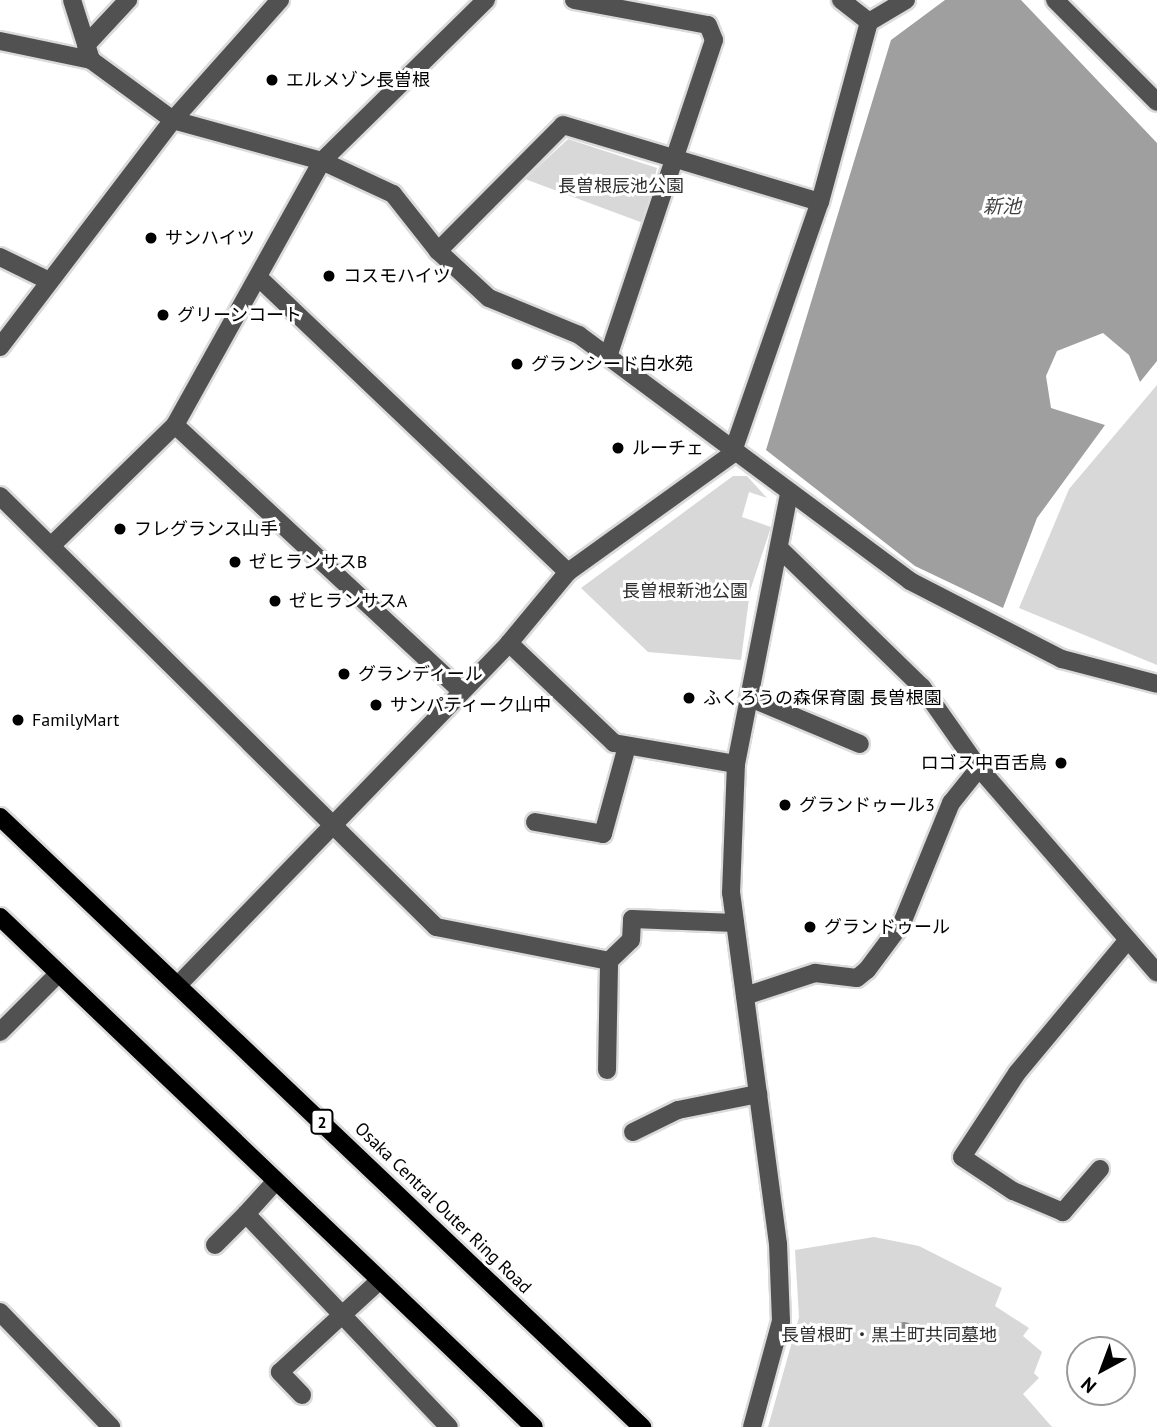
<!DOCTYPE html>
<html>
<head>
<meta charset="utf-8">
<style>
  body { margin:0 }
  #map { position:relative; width:1157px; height:1427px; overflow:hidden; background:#fff; font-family:"PT Sans","Noto Sans JP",sans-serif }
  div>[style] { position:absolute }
  .green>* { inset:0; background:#d8d8d8 }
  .water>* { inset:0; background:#9f9f9f }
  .roads { filter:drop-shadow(2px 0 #dbdbdb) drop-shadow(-2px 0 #dbdbdb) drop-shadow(0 2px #dbdbdb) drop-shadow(0 -2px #dbdbdb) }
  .minor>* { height:18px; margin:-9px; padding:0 9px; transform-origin:9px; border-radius:9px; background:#515151 }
  .major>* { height:18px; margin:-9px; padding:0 9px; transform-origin:9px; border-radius:9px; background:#000 }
  .trees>* { width:20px; height:20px; margin:-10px; border-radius:50%; background:#8d8d8d }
  .dots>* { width:19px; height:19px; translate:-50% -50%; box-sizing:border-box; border:4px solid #fff; border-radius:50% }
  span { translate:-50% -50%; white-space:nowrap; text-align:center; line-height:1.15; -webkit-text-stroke:6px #fff; paint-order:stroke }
  .shield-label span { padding:2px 5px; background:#fff; border:2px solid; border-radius:5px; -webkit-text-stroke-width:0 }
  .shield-label { font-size:16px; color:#000; font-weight:700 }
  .poi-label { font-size:18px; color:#000 }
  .left { translate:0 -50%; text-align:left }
  .right { translate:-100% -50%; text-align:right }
  .park-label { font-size:18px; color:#2f2f2f }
  .street-label { font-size:18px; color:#000 }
  .water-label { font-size:19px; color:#404040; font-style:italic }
  .north { position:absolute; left:1066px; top:1336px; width:70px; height:70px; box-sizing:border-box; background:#fff; border:2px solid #999; border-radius:50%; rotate:221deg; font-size:19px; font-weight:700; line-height:28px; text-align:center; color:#000 }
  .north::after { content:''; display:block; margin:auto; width:24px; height:32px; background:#000; clip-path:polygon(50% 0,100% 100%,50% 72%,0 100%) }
</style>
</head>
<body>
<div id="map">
  <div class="green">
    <i style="clip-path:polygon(568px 139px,657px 168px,643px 223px,525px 179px)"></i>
    <i style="clip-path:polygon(1157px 385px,1157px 665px,1019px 608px,1069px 489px)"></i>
    <i style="clip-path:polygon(733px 476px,747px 476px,767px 498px,749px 492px,742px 517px,771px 527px,750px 591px,741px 660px,648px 652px,581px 588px)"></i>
    <i style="clip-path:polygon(874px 1237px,919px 1246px,1002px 1288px,995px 1306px,1029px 1328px,1023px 1336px,1042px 1352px,1034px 1373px,1039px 1378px,1023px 1394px,1052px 1427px,768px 1427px,799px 1317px,795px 1250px)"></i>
  </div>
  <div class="water">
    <i style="clip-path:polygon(945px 0,1021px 0,1157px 143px,1157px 361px,1140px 382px,1129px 355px,1103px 333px,1057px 351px,1046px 376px,1051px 408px,1105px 425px,1037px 518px,1003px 608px,915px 566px,766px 450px,891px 40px)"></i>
  </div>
  <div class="roads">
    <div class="minor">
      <i style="left:72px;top:0;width:63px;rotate:72.4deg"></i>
      <i style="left:91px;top:60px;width:102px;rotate:36.2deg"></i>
      <i style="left:173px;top:120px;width:155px;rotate:15.4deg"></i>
      <i style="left:322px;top:161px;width:78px;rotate:24.9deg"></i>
      <i style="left:393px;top:194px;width:73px;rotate:51.7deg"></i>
      <i style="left:438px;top:251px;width:69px;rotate:42.7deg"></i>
      <i style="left:489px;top:298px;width:97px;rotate:22.3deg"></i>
      <i style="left:579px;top:335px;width:412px;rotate:36.6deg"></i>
      <i style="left:910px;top:581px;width:171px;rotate:27.2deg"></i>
      <i style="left:1062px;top:659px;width:98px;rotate:14.7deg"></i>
      <i style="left:574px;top:0;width:136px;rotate:10.6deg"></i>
      <i style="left:708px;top:25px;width:16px;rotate:68deg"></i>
      <i style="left:714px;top:40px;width:334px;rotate:108.5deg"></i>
      <i style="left:841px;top:0;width:36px;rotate:38deg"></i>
      <i style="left:1055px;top:0;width:144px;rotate:45deg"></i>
      <i style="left:0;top:41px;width:93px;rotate:11.8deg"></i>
      <i style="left:86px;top:45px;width:62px;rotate:-47deg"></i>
      <i style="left:438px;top:251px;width:177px;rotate:-45.2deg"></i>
      <i style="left:563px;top:125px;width:268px;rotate:16.7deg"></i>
      <i style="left:0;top:257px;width:55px;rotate:26.1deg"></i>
      <i style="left:258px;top:277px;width:428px;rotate:43.6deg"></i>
      <i style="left:0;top:347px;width:285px;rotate:-52.7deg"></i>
      <i style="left:173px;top:120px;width:161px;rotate:-48.3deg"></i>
      <i style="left:175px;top:425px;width:389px;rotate:42.9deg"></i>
      <i style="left:0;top:496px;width:613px;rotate:44.67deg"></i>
      <i style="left:436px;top:927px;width:176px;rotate:11.1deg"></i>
      <i style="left:609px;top:961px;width:30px;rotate:-44deg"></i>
      <i style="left:631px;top:940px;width:21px;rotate:-87deg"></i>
      <i style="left:632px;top:919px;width:103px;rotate:2.2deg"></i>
      <i style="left:51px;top:546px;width:173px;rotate:-44.3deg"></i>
      <i style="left:175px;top:425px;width:302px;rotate:-60.9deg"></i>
      <i style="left:322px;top:161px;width:230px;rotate:-44.5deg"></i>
      <i style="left:781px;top:550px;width:197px;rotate:44.2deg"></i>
      <i style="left:922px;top:687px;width:99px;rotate:54.9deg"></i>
      <i style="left:979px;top:768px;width:271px;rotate:49deg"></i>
      <i style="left:509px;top:643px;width:145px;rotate:43.6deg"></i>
      <i style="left:614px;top:743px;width:124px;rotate:9.8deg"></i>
      <i style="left:750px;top:698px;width:119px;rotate:22.7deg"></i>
      <i style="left:535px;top:822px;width:69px;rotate:10deg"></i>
      <i style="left:603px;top:834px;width:91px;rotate:-74.7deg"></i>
      <i style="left:178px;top:985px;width:476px;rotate:-45.9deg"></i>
      <i style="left:509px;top:643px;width:92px;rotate:-50.3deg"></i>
      <i style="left:568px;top:572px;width:202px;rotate:-35.7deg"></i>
      <i style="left:732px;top:454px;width:267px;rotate:-70.8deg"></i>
      <i style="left:820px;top:202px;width:187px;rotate:-74.8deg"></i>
      <i style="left:869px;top:22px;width:43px;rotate:-30.7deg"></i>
      <i style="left:745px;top:996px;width:74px;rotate:-18.2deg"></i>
      <i style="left:815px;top:973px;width:42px;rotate:6.8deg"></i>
      <i style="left:857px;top:978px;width:13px;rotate:-39deg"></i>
      <i style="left:867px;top:970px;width:59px;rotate:-53.3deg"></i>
      <i style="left:902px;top:923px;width:130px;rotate:-67.8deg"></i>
      <i style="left:951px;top:803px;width:45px;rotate:-51.3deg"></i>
      <i style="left:0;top:1032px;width:82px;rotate:-45deg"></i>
      <i style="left:607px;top:1070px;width:109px;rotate:-88.9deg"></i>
      <i style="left:633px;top:1132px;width:50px;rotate:-26.1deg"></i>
      <i style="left:678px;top:1110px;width:82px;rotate:-11.3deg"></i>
      <i style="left:1100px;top:1169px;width:57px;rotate:130.7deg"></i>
      <i style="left:1063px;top:1212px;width:54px;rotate:-157.2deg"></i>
      <i style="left:1013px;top:1191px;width:61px;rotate:-146.3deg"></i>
      <i style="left:962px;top:1157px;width:100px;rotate:-56.8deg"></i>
      <i style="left:1017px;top:1073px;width:173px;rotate:-50.2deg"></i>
      <i style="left:275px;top:1182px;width:43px;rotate:132.2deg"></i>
      <i style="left:246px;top:1214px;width:294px;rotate:46.4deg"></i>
      <i style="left:215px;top:1245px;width:44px;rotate:-45deg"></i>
      <i style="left:0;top:1312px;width:160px;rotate:46deg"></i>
      <i style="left:302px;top:1395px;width:32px;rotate:-134deg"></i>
      <i style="left:280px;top:1372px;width:134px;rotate:-42.6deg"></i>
      <i style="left:752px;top:1427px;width:110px;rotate:-74.7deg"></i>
      <i style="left:781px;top:1321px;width:77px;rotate:-92.2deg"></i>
      <i style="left:778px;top:1244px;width:354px;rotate:-97.6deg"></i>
      <i style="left:731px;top:893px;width:129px;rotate:-87.8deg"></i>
      <i style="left:736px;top:764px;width:274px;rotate:-78.9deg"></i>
    </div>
    <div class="major">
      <i style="left:0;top:817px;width:886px;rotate:43.54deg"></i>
      <i style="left:0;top:917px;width:738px;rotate:43.68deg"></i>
    </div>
  </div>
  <div class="trees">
    <i style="left:904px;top:1332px"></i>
  </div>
  <div class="dots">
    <i style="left:272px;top:80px;background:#000"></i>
    <i style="left:151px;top:238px;background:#000"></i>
    <i style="left:329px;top:276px;background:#000"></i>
    <i style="left:163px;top:315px;background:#000"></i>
    <i style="left:517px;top:364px;background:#000"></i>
    <i style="left:618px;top:448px;background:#000"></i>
    <i style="left:120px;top:529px;background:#000"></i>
    <i style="left:235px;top:562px;background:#000"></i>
    <i style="left:275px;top:601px;background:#000"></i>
    <i style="left:344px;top:674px;background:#000"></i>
    <i style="left:689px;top:698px;background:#000"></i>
    <i style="left:376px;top:705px;background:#000"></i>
    <i style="left:18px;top:720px;background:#000"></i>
    <i style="left:1061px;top:763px;background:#000"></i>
    <i style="left:785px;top:805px;background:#000"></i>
    <i style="left:810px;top:927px;background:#000"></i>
  </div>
  <div class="shield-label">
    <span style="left:322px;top:1122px">2</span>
  </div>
  <div class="poi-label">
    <span class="left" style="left:286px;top:80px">エルメゾン長曽根</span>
    <span class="left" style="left:165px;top:238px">サンハイツ</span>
    <span class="left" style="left:343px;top:276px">コスモハイツ</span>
    <span class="left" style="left:177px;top:315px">グリーンコート</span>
    <span class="left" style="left:531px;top:364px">グランシード白水苑</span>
    <span class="left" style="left:632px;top:448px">ルーチェ</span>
    <span class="left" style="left:134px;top:529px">フレグランス山手</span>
    <span class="left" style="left:249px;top:562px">ゼヒランサスB</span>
    <span class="left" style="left:289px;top:601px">ゼヒランサスA</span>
    <span class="left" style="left:358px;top:674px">グランディール</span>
    <span class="left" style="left:703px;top:698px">ふくろうの森保育園 長曽根園</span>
    <span class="left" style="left:390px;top:705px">サンパティーク山中</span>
    <span class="left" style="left:32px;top:720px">FamilyMart</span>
    <span class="right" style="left:1047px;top:763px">ロゴス中百舌鳥</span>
    <span class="left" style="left:799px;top:805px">グランドゥール3</span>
    <span class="left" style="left:824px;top:927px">グランドゥール</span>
  </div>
  <div class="park-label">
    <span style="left:621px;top:186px">長曽根辰池公園</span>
    <span style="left:685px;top:591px">長曽根新池公園</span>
    <span style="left:889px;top:1335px">長曽根町・黒土町共同墓地</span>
  </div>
  <div class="street-label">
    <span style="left:443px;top:1208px;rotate:44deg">Osaka Central Outer Ring Road</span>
  </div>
  <div class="water-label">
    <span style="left:1002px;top:207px">新池</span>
  </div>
  <div class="north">N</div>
</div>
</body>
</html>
